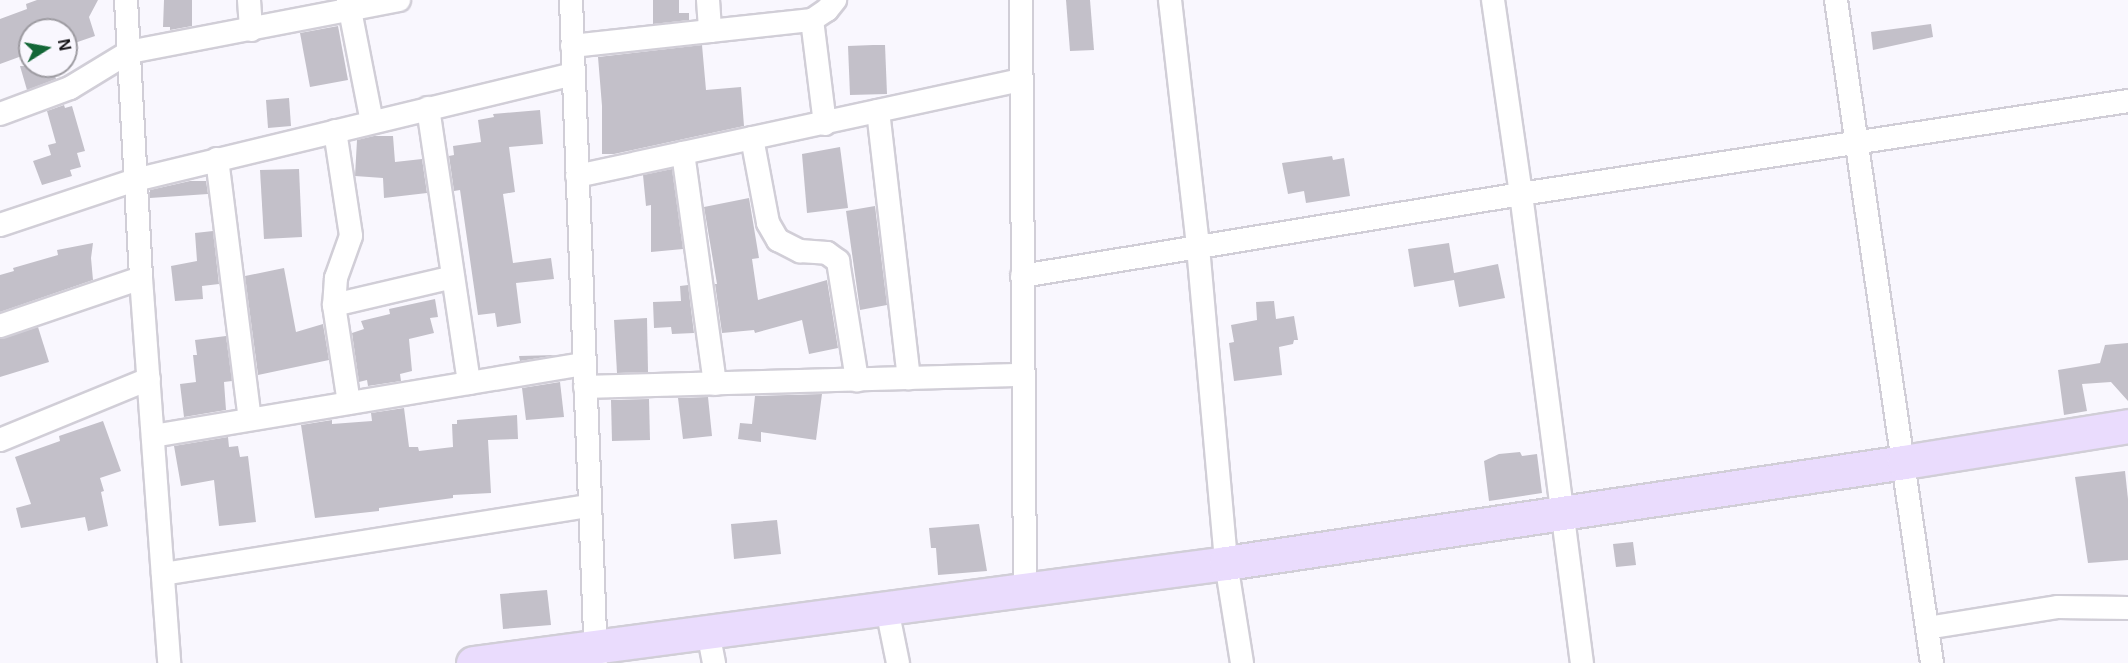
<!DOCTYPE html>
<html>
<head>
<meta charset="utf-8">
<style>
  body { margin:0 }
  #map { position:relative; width:2128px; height:663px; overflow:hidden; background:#f9f7fe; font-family:Arial,sans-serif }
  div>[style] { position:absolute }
  .building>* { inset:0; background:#c3c0c9 }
  .roads { filter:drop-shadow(2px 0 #d1ced7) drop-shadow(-2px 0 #d1ced7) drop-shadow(0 2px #d1ced7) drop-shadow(0 -2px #d1ced7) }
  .street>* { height:22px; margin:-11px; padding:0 11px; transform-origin:11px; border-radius:11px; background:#fff }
  .secondary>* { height:33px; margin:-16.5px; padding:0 16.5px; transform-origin:16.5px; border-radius:16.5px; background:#eadcfd }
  span { translate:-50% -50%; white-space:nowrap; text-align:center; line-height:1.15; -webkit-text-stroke:4.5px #f9f7fe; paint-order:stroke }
  .north { position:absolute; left:18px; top:18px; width:60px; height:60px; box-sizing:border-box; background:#f9f7fe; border:2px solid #9d9ba1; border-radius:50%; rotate:79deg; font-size:16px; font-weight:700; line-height:24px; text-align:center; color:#131215 }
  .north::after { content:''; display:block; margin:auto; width:21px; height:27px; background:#146737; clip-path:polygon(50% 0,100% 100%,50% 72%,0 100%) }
</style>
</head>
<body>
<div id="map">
  <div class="building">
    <i style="clip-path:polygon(37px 0,98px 0,89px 17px,95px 36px,66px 46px,66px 30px,30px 30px,30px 53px,0 64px,0 19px,27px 9px,26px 4px)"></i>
    <i style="clip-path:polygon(164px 0,192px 0,192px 26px,170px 30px,170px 27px,163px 27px)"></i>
    <i style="clip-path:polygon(653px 0,679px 0,679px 13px,689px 13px,689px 20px,653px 24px)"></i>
    <i style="clip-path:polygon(1066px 0,1090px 0,1094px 50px,1070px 51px)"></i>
    <i style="clip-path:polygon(1931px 24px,1933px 37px,1873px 50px,1871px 32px)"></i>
    <i style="clip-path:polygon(338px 26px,348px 80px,310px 87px,300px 33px)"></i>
    <i style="clip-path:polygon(702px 45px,706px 90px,741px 87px,744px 126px,614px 154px,602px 154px,602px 106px,598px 57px)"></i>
    <i style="clip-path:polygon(873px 45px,885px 45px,887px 94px,850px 95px,848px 46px)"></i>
    <i style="clip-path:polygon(20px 66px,52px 66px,56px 79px,27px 90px)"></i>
    <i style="clip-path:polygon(289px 98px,291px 126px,268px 128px,266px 100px)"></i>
    <i style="clip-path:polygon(64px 105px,65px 108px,72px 106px,85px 151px,77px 153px,81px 167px,70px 170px,72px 176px,42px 185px,33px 161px,51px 155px,48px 145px,56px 143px,47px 111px)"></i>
    <i style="clip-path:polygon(540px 110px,543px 144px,509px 147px,515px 192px,503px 194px,513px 263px,551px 258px,554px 279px,516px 283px,521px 323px,497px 327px,495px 313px,478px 315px,460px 190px,454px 191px,449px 156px,454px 155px,453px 146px,481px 142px,478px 120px,494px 117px,493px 114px)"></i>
    <i style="clip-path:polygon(374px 136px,393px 136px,395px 162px,422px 159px,427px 193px,384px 198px,383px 178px,355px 176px,357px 140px)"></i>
    <i style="clip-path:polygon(840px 147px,848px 208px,807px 213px,802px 154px)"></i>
    <i style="clip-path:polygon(1332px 156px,1333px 160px,1344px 158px,1350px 196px,1306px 203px,1304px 191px,1288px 194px,1282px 163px)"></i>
    <i style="clip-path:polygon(299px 169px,302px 237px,264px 239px,260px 170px)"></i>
    <i style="clip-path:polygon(672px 169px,683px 249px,651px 252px,651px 205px,646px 206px,643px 175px)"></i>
    <i style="clip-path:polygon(190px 181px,206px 181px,208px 194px,150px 198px,150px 190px)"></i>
    <i style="clip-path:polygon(749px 198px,759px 258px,752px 259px,758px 300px,827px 280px,838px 348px,809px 354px,802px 320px,755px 333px,754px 330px,722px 333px,715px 284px,717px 284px,704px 207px)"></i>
    <i style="clip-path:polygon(875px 206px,887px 305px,860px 310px,846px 211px)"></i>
    <i style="clip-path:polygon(213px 231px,219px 284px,202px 286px,203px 299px,175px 301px,171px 266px,197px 261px,195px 233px)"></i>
    <i style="clip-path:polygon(93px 243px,91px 258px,93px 280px,0 312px,0 275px,14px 271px,13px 268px,58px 255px,57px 250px)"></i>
    <i style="clip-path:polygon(1449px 243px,1454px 273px,1498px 264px,1505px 298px,1459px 307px,1454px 280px,1414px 287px,1408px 249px)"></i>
    <i style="clip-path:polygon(284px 268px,296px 332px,323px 324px,329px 360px,258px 375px,245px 276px)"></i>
    <i style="clip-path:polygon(688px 285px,694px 333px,672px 334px,671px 327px,654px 328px,653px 302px,681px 301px,680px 286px)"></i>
    <i style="clip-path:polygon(435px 299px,438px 317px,430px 318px,434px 333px,409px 339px,412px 371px,400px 374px,401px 381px,368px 386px,367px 380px,359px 382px,352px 333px,364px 329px,361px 321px,390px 314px,389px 309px)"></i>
    <i style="clip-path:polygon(1274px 301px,1276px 319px,1294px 316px,1298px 340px,1294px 340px,1293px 344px,1279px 347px,1282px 375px,1234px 381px,1229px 343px,1234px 342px,1231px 325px,1257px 320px,1256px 302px)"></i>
    <i style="clip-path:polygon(647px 318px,648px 372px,617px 373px,614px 320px)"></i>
    <i style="clip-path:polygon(38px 327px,49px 362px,0 377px,0 339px)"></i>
    <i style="clip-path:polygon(226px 336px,232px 381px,224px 382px,226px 410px,184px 417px,180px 384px,196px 382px,193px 355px,197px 355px,195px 340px)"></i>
    <i style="clip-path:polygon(2128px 343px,2128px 401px,2111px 382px,2082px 384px,2087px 411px,2064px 415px,2058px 370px,2100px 363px,2105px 345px)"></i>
    <i style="clip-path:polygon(557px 355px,520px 361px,519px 356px)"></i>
    <i style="clip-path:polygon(560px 382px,564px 417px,526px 420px,522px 388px)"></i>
    <i style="clip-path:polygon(822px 394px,816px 440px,761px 432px,761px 442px,738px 439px,740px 423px,752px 424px,755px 396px)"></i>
    <i style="clip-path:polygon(708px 397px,712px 436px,683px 439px,678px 398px)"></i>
    <i style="clip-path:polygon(649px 399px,650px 440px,612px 441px,611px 400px)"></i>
    <i style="clip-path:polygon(404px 408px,409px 447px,418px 447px,419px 451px,453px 447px,452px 424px,457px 424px,457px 420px,517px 415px,518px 439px,488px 440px,491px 493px,453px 495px,453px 498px,379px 508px,379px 511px,315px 518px,301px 425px,332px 420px,332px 424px,372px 421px,371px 413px)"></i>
    <i style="clip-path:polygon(103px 421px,121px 471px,100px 478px,104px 491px,101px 492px,108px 526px,88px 531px,85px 517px,21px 528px,16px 508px,31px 504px,15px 457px,60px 441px,59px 436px)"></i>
    <i style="clip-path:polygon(228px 437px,229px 447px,238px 446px,240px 457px,248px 456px,256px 522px,219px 526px,214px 480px,181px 486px,174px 446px)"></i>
    <i style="clip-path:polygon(1520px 452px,1522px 456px,1537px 454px,1542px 493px,1489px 501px,1484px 461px,1499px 454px)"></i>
    <i style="clip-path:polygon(2125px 471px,2128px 499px,2128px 560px,2088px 563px,2075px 477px)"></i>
    <i style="clip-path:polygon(777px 520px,781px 554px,734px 559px,731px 524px)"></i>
    <i style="clip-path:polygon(979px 524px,987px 571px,938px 575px,936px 548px,931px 548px,929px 528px)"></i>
    <i style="clip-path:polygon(1633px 542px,1636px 565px,1616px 567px,1613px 544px)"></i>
    <i style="clip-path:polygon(547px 590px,551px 625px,503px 629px,500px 594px)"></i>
  </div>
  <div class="roads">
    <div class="street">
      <i style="left:126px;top:0;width:278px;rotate:86.9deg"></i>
      <i style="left:141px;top:278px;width:386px;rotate:85.8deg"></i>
      <i style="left:249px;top:0;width:30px;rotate:86deg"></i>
      <i style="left:348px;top:0;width:124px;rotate:78.9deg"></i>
      <i style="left:571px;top:0;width:661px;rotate:87.83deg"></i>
      <i style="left:708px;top:0;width:31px;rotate:86deg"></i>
      <i style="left:710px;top:31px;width:103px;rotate:-6.2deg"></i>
      <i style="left:1021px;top:0;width:589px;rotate:89.61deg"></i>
      <i style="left:1170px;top:0;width:249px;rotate:83.5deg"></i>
      <i style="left:1198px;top:247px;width:317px;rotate:84.9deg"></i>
      <i style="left:1226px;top:563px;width:101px;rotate:80.9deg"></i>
      <i style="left:1493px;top:0;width:196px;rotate:81.8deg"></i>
      <i style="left:1521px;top:194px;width:473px;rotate:82.6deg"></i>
      <i style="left:1836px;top:0;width:670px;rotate:81.76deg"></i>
      <i style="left:572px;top:46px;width:139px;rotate:-6.2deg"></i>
      <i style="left:428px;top:108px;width:278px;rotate:81.5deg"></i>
      <i style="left:878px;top:111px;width:269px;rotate:83.4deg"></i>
      <i style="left:0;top:114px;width:75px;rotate:-20.4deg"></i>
      <i style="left:70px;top:88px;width:69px;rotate:-31.4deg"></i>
      <i style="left:129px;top:52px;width:275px;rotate:-10.9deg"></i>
      <i style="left:825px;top:124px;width:105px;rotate:-97.1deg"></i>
      <i style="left:812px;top:20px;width:18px;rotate:-34deg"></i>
      <i style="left:827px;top:10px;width:13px;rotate:-51deg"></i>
      <i style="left:335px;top:131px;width:106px;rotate:81.3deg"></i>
      <i style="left:351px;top:236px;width:45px;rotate:109.7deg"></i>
      <i style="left:336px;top:278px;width:27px;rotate:94deg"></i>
      <i style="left:334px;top:305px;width:99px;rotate:81.3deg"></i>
      <i style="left:752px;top:138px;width:86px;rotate:79.3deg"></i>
      <i style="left:768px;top:223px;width:20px;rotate:60deg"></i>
      <i style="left:778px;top:240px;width:25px;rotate:27deg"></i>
      <i style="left:800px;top:251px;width:27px;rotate:4deg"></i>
      <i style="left:827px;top:253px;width:14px;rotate:36deg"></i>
      <i style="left:838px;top:261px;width:121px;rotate:80.9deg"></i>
      <i style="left:683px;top:153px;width:233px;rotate:82.1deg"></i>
      <i style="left:217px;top:159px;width:262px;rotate:82.8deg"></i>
      <i style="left:577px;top:176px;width:455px;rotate:-12.2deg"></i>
      <i style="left:0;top:225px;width:142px;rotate:-18.4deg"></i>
      <i style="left:135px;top:180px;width:451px;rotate:-13.6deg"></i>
      <i style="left:1022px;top:276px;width:506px;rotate:-9.33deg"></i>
      <i style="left:1521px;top:194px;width:614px;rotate:-8.71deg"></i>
      <i style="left:334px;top:305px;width:122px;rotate:-13.2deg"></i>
      <i style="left:0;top:326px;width:149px;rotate:-18.8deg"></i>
      <i style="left:585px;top:387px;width:438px;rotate:-1.6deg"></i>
      <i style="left:153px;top:436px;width:437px;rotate:-9.5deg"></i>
      <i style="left:0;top:440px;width:161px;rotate:-22.3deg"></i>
      <i style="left:163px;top:574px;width:431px;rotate:-9.1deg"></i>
      <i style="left:887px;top:609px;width:55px;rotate:78.5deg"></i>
      <i style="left:1927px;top:628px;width:133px;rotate:-9.1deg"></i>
      <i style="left:2058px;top:607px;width:70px;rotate:0.8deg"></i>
      <i style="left:708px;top:632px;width:32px;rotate:79deg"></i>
    </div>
    <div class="secondary">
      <i style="left:473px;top:663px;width:760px;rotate:-7.56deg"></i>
      <i style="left:1226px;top:563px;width:685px;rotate:-8.47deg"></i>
      <i style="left:1904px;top:462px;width:227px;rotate:-9.1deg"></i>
    </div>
  </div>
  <div class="north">N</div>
</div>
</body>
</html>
